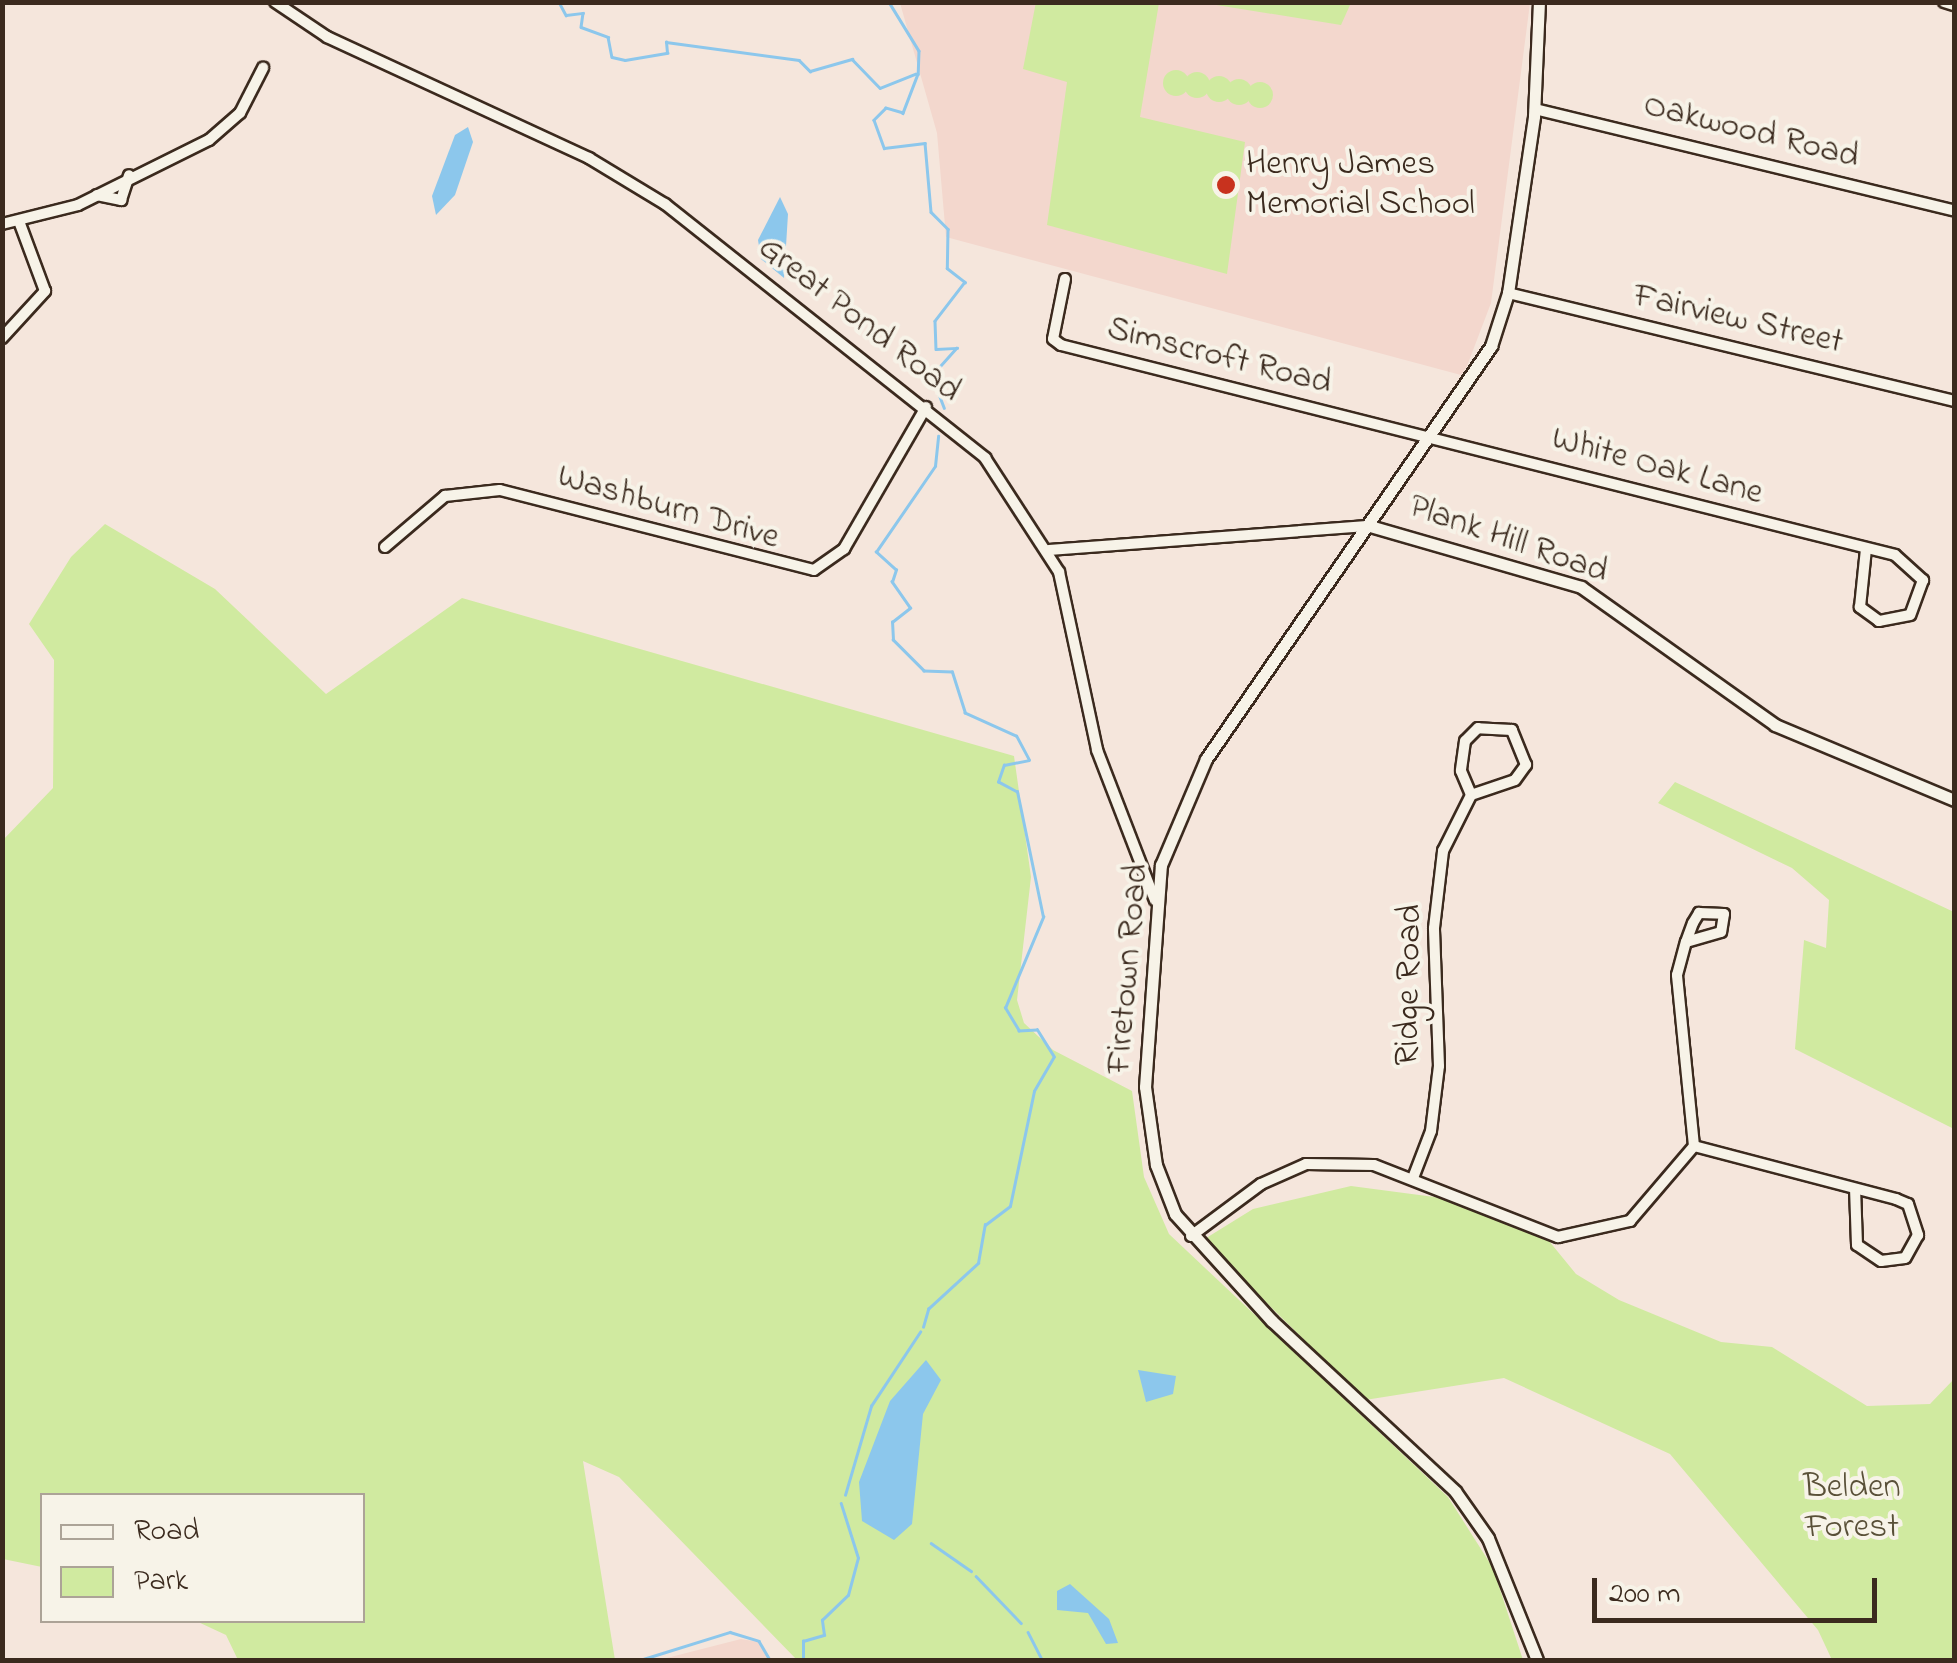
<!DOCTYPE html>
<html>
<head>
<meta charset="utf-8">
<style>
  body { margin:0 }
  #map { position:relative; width:1957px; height:1663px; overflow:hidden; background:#f5e6dc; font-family:"Indie Flower",sans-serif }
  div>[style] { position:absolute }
  .built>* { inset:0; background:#f3d7cd }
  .green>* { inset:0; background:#d0eaa0 }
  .round { border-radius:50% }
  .water>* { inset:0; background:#8cc7ec }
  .stream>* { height:2.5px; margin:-1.25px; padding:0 1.25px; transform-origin:1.25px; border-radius:1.25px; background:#8cc7ec }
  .roads { filter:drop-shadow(2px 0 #3b2a1e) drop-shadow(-2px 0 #3b2a1e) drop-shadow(0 2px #3b2a1e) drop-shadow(0 -2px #3b2a1e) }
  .minor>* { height:10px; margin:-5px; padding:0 5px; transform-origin:5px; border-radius:5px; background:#f7f3e8 }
  .tertiary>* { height:11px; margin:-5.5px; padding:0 5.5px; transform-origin:5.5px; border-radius:5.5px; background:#f7f3e8 }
  .dots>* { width:28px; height:28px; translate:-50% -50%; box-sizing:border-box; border:5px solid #f7f3e8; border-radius:50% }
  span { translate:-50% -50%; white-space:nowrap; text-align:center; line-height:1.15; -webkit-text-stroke:8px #f7f3e8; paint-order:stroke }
  .street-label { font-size:35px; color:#3b2a1e }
  .poi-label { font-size:35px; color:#3b2a1e }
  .left { translate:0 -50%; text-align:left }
  .park-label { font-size:35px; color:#595038 }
  .frame { position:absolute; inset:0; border:5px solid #3b2a1e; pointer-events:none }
  .legend { position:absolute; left:40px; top:1493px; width:325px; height:130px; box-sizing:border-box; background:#f7f3e8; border:2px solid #aca397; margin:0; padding:12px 18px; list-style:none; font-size:30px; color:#3b2a1e }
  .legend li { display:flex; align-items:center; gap:20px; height:50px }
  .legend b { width:50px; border:2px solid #aca397 }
  .scale { position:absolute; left:1592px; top:1578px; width:285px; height:45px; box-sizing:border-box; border:5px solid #3b2a1e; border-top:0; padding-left:12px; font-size:30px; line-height:35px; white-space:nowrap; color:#3b2a1e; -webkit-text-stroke:8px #f7f3e8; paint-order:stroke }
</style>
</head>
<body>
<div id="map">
  <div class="built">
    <i style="clip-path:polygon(900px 3px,1530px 3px,1491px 303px,1467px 366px,1461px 375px,946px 237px,937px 133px)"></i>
    <i style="clip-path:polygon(741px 1639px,759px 1642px,772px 1660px,659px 1660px)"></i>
  </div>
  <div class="green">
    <i style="clip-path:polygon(1036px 2px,1159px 3px,1140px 117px,1245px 142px,1227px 274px,1047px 225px,1067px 82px,1023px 69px)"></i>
    <i style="clip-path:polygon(1204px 3px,1368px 3px,1350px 5px,1341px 25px)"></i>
    <i class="round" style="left:1163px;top:70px;width:26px;height:26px"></i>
    <i class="round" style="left:1184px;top:72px;width:26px;height:26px"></i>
    <i class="round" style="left:1206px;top:76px;width:26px;height:26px"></i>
    <i class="round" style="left:1226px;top:79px;width:26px;height:26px"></i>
    <i class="round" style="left:1247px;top:82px;width:26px;height:26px"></i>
    <i style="clip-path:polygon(105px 524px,215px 589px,326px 694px,462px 598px,1014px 756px,1031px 877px,1017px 1000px,1024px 1023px,1053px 1050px,1132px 1091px,1144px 1177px,1169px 1234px,1448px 1497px,1493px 1568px,1523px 1660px,797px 1660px,619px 1477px,583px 1461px,615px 1660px,238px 1660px,226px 1635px,196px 1621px,362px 1620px,362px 1496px,42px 1496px,42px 1567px,3px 1559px,3px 840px,53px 788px,54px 660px,29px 624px,71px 557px)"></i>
    <i style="clip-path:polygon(1675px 782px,1954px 912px,1954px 1129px,1795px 1049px,1804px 940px,1826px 948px,1829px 900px,1792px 868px,1658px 803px)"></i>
    <i style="clip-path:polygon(1351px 1186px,1442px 1198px,1549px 1241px,1576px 1274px,1619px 1300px,1721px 1342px,1772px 1347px,1867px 1406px,1930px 1404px,1954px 1379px,1954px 1660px,1832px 1660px,1818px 1630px,1670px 1454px,1504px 1378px,1365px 1400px,1203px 1240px,1253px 1209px)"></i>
  </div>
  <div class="water">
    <i style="clip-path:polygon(468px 127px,473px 142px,455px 195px,436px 215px,432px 196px,455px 135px)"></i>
    <i style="clip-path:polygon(780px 197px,788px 214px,784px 278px,761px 259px,758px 240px)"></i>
    <i style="clip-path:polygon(926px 1360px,941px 1380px,923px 1414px,912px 1524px,894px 1540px,862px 1521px,859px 1482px,890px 1401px)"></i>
    <i style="clip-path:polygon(1138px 1370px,1176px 1376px,1173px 1394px,1146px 1402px)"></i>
    <i style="clip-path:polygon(1070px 1584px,1109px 1619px,1118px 1643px,1106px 1644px,1088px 1613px,1057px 1610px,1057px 1591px)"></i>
  </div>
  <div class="stream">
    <i style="left:559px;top:2px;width:15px;rotate:62deg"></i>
    <i style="left:566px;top:15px;width:17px;rotate:-7deg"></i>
    <i style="left:583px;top:13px;width:14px;rotate:98deg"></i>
    <i style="left:581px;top:27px;width:29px;rotate:20deg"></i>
    <i style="left:608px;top:37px;width:20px;rotate:79deg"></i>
    <i style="left:612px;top:57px;width:13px;rotate:13deg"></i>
    <i style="left:625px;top:60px;width:43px;rotate:-9.5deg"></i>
    <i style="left:667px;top:53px;width:11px;rotate:-95deg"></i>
    <i style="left:666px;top:42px;width:134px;rotate:7.7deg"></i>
    <i style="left:799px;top:60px;width:16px;rotate:45deg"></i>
    <i style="left:810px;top:71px;width:44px;rotate:-15.9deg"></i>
    <i style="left:852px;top:59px;width:40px;rotate:46deg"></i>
    <i style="left:880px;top:88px;width:38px;rotate:-22deg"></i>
    <i style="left:889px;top:2px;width:57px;rotate:58.5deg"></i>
    <i style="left:919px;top:51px;width:23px;rotate:92deg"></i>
    <i style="left:918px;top:74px;width:42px;rotate:111deg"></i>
    <i style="left:903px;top:113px;width:18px;rotate:-164deg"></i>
    <i style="left:886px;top:108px;width:17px;rotate:135deg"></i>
    <i style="left:874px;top:120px;width:30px;rotate:70deg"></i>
    <i style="left:884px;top:148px;width:41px;rotate:-7deg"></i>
    <i style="left:925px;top:143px;width:69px;rotate:85deg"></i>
    <i style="left:931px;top:212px;width:24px;rotate:45deg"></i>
    <i style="left:948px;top:229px;width:39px;rotate:91deg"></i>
    <i style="left:947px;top:268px;width:23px;rotate:38deg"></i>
    <i style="left:965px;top:282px;width:49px;rotate:127.6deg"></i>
    <i style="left:935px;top:321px;width:28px;rotate:88deg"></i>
    <i style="left:936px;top:349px;width:21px;rotate:-3deg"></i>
    <i style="left:957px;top:348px;width:38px;rotate:132deg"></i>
    <i style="left:932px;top:376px;width:34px;rotate:69deg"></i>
    <i style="left:923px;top:1327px;width:19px;rotate:-74deg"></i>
    <i style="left:928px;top:1309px;width:68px;rotate:-42.6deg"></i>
    <i style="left:978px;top:1263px;width:39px;rotate:-80deg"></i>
    <i style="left:985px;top:1225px;width:31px;rotate:-37deg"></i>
    <i style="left:1010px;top:1206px;width:117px;rotate:-78.2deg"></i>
    <i style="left:1034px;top:1091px;width:39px;rotate:-60deg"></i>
    <i style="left:1054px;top:1057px;width:32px;rotate:-122deg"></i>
    <i style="left:1037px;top:1030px;width:18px;rotate:177deg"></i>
    <i style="left:1019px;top:1031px;width:27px;rotate:-121deg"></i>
    <i style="left:1005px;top:1008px;width:99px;rotate:-67.3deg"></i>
    <i style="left:1043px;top:917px;width:128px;rotate:-101.7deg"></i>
    <i style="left:1017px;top:792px;width:21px;rotate:-152deg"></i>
    <i style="left:998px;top:782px;width:18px;rotate:-71deg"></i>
    <i style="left:1004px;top:765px;width:25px;rotate:-11deg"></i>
    <i style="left:1029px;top:760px;width:27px;rotate:-118deg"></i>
    <i style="left:1016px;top:736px;width:56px;rotate:-155.7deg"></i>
    <i style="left:965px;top:713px;width:43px;rotate:-107.6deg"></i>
    <i style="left:952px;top:672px;width:28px;rotate:-178deg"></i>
    <i style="left:924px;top:671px;width:44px;rotate:-135deg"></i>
    <i style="left:893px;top:640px;width:18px;rotate:-93deg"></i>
    <i style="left:892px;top:622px;width:23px;rotate:-38deg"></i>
    <i style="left:910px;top:608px;width:32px;rotate:-125deg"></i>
    <i style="left:892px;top:582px;width:13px;rotate:-72deg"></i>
    <i style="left:896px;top:570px;width:27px;rotate:-138deg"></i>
    <i style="left:876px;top:552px;width:104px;rotate:-55.5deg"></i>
    <i style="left:935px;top:466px;width:30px;rotate:-84deg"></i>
    <i style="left:845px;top:1495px;width:93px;rotate:-73.7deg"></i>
    <i style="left:871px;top:1406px;width:89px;rotate:-56.5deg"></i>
    <i style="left:931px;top:1543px;width:49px;rotate:35deg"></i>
    <i style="left:976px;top:1576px;width:65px;rotate:46.2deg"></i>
    <i style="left:1028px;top:1632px;width:31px;rotate:63deg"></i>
    <i style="left:640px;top:1660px;width:94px;rotate:-17.3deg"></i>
    <i style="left:730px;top:1632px;width:30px;rotate:17deg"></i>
    <i style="left:759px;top:1641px;width:22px;rotate:60deg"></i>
    <i style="left:803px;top:1660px;width:19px;rotate:-90deg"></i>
    <i style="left:803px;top:1641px;width:22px;rotate:-16deg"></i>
    <i style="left:824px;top:1635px;width:15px;rotate:-98deg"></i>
    <i style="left:822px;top:1620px;width:36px;rotate:-44deg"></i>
    <i style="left:848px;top:1595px;width:38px;rotate:-75deg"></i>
    <i style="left:858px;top:1558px;width:57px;rotate:-107.5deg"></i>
  </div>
  <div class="roads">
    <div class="minor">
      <i style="left:275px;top:2px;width:63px;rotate:33.9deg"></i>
      <i style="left:327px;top:37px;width:289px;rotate:24.8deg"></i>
      <i style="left:589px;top:158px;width:89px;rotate:31.2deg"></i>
      <i style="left:665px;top:204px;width:409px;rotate:38.4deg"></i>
      <i style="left:985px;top:458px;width:136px;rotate:57deg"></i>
      <i style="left:1059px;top:572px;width:182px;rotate:77.9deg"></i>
      <i style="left:1097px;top:750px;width:161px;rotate:68.9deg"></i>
      <i style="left:1944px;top:2px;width:10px;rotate:17deg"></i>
      <i style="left:1535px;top:109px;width:431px;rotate:13.6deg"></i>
      <i style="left:97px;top:195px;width:25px;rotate:12deg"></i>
      <i style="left:121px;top:200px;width:26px;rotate:-72deg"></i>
      <i style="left:2px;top:224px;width:78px;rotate:-14deg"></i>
      <i style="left:78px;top:205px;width:146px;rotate:-26.4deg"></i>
      <i style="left:209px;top:140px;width:41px;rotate:-41.1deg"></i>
      <i style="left:240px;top:113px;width:51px;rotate:-62.9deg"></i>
      <i style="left:1065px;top:279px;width:61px;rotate:101.3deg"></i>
      <i style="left:1053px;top:339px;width:10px;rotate:37deg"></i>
      <i style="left:1061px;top:345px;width:860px;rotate:14.13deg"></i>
      <i style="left:1895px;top:555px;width:38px;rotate:42deg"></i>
      <i style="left:1923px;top:580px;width:37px;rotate:110deg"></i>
      <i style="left:1910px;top:615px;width:32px;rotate:169deg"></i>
      <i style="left:1879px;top:621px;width:24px;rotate:-144deg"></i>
      <i style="left:1860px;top:607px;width:58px;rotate:-84.1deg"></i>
      <i style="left:1508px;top:293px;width:459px;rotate:13.6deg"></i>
      <i style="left:2px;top:338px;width:64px;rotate:-47.5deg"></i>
      <i style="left:45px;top:291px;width:75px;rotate:-110.4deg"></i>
      <i style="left:385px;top:547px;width:79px;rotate:-40.4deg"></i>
      <i style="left:445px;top:496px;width:55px;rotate:-6.2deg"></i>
      <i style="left:500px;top:490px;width:324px;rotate:14.3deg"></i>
      <i style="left:814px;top:570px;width:37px;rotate:-35deg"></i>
      <i style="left:844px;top:549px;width:164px;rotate:-60deg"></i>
      <i style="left:1049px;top:550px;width:322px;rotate:-4.3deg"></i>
      <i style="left:1694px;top:1146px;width:209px;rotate:14.7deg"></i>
      <i style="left:1896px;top:1199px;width:13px;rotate:23deg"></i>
      <i style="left:1908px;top:1204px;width:33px;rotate:72deg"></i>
      <i style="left:1918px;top:1235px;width:26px;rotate:119deg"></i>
      <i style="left:1905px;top:1258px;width:24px;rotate:173deg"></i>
      <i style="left:1881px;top:1261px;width:29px;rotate:-146deg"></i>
      <i style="left:1857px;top:1245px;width:56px;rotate:-92deg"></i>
      <i style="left:1413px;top:1178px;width:50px;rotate:-69deg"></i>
      <i style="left:1431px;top:1131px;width:65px;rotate:-83deg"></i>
      <i style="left:1439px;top:1066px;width:138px;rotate:-92.1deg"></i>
      <i style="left:1434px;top:928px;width:78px;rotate:-83.3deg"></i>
      <i style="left:1443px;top:851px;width:63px;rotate:-63.4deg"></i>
      <i style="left:1471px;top:795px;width:46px;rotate:-18.8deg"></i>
      <i style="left:1515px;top:780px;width:19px;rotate:-54deg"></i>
      <i style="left:1526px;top:765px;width:38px;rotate:-112deg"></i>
      <i style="left:1512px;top:730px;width:34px;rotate:-177deg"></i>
      <i style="left:1478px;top:728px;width:18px;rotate:135deg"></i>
      <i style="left:1465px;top:741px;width:30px;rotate:98deg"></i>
      <i style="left:1461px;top:771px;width:26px;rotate:67deg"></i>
      <i style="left:1191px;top:1236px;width:87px;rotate:-36.6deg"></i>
      <i style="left:1261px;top:1184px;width:49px;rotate:-24deg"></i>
      <i style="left:1306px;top:1164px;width:68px;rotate:0.8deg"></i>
      <i style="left:1374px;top:1165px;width:198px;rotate:21.4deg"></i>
      <i style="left:1558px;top:1237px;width:74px;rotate:-12.5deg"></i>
      <i style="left:1630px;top:1221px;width:99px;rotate:-49.5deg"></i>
      <i style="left:1694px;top:1146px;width:172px;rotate:-95.7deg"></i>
      <i style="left:1677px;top:975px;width:34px;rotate:-75deg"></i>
      <i style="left:1686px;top:942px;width:20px;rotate:-70deg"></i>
      <i style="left:1693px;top:923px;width:12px;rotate:-59deg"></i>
      <i style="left:1699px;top:913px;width:25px;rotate:2deg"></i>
      <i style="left:1724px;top:914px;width:18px;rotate:99deg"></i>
      <i style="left:1721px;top:932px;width:36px;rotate:164deg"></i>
    </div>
    <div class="tertiary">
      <i style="left:1370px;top:526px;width:220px;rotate:16.1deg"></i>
      <i style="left:1581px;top:587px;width:238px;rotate:35.4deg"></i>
      <i style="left:1775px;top:725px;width:194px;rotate:22.7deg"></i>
      <i style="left:1537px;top:1660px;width:131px;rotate:-111.9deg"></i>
      <i style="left:1488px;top:1538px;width:57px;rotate:-125.1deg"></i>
      <i style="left:1455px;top:1491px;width:250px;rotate:-137.1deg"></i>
      <i style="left:1272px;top:1321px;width:144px;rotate:-132.2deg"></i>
      <i style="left:1175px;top:1214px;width:53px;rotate:-111.2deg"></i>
      <i style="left:1156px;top:1165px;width:79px;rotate:-98deg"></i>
      <i style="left:1145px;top:1087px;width:223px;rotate:-85.9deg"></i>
      <i style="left:1161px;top:865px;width:115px;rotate:-67deg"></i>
      <i style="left:1206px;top:759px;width:502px;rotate:-55.39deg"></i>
      <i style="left:1491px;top:346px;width:56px;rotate:-72.2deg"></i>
      <i style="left:1508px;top:293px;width:179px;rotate:-81.6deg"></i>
      <i style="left:1534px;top:116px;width:114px;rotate:-87.5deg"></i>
    </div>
  </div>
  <div class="dots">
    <i style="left:1226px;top:185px;background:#c8321e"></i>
  </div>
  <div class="street-label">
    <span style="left:1751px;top:132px;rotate:14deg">Oakwood Road</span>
    <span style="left:859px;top:320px;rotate:38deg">Great Pond Road</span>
    <span style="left:1738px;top:320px;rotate:13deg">Fairview Street</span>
    <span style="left:1219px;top:357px;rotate:14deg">Simscroft Road</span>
    <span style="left:1657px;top:467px;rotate:15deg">White Oak Lane</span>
    <span style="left:668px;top:508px;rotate:16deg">Washburn Drive</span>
    <span style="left:1508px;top:540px;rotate:19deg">Plank Hill Road</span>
    <span style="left:1129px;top:969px;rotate:-85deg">Firetown Road</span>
    <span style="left:1410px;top:985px;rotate:-89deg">Ridge Road</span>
  </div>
  <div class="poi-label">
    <span class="left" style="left:1246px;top:185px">Henry James<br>Memorial School</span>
  </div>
  <div class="park-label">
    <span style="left:1852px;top:1508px">Belden<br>Forest</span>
  </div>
  <div class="frame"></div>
  <ul class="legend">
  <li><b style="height:12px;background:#f7f3e8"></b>Road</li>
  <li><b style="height:28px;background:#d0eaa0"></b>Park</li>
  </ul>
  <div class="scale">200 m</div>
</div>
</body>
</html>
